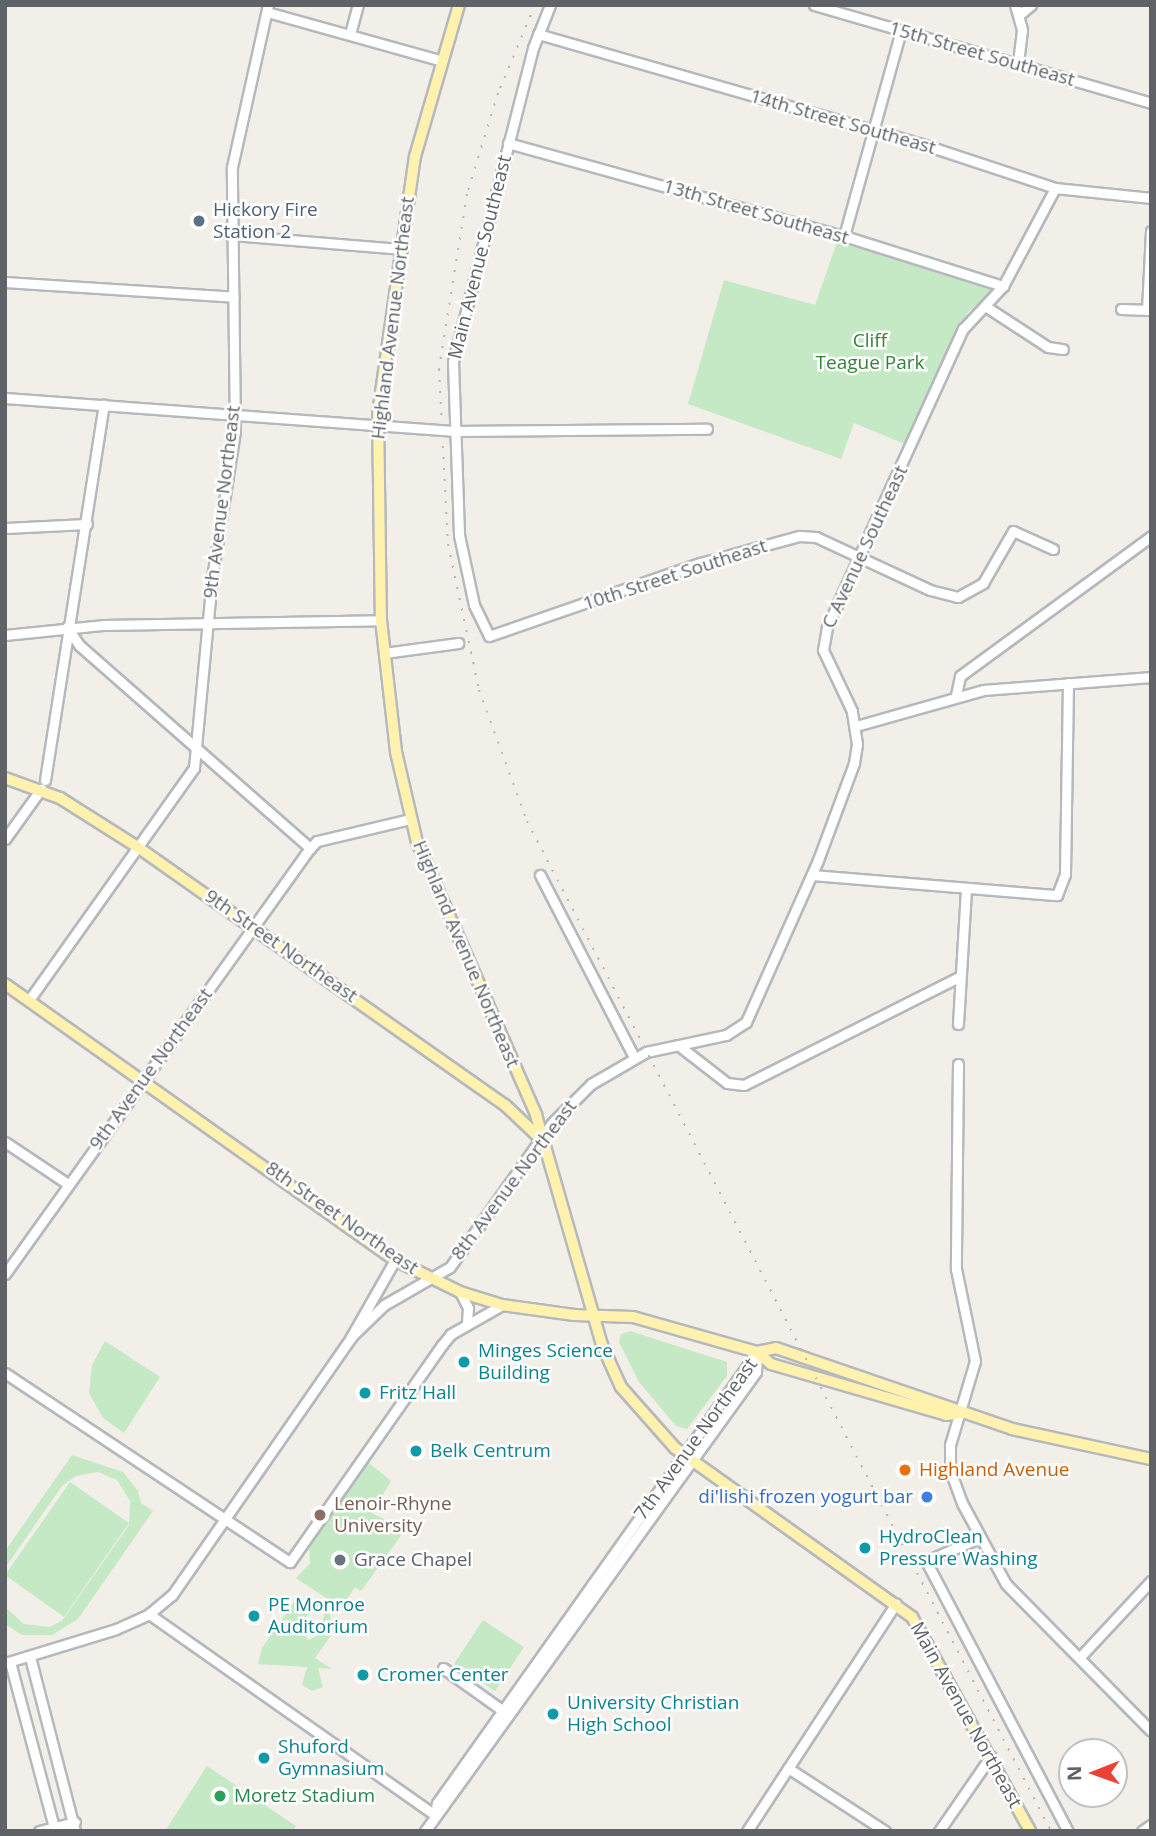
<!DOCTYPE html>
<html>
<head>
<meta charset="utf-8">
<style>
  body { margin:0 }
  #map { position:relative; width:1156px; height:1836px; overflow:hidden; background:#f1efe8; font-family:"Open Sans",sans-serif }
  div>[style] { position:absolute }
  .green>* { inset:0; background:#c5e8c5 }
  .roads { filter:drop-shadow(2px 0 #b5b8bc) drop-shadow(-2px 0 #b5b8bc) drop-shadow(0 2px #b5b8bc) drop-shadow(0 -2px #b5b8bc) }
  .minor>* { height:9px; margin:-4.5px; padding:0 4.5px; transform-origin:4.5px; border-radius:4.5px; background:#fff }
  .major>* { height:10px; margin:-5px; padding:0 5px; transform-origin:5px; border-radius:5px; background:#fff2af }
  .rail>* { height:2px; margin-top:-1px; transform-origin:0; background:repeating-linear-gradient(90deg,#b6b7b8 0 2px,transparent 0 11px) }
  .dots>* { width:19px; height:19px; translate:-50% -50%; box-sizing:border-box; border:4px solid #fff; border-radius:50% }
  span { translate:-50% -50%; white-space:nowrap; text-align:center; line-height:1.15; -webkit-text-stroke:5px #fff; paint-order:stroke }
  .street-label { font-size:19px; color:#5f6368 }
  .service-label { font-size:19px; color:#4e5e75 }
  .left { translate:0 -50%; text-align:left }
  .park-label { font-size:19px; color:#348238 }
  .culture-label { font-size:19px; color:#0d838f }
  .food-label { font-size:19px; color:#c56008 }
  .shop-label { font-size:19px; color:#366cbe }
  .right { translate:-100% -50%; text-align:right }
  .education-label { font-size:19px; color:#785e54 }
  .worship-label { font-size:19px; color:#5b616d }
  .leisure-label { font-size:19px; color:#27864d }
  .frame { position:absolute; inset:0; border:7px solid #5f6368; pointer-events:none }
  .north { position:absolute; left:1058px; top:1738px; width:70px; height:70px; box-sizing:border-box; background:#fff; border:2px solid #bfc1c3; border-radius:50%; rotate:269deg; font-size:19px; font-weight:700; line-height:28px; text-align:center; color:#5f6368 }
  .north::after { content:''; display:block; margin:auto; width:24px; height:32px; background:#ea4335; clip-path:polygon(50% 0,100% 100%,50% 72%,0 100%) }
</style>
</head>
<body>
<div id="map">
  <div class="green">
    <i style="clip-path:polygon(837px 242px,990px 287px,993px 293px,968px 312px,907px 445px,854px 423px,841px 459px,688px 404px,724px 280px,815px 305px)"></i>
    <i style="clip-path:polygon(630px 1331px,727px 1362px,727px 1376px,687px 1429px,676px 1426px,639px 1382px,619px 1342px,621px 1334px)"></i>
    <i style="clip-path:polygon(105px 1341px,160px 1377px,124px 1433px,103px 1418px,89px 1393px,92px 1365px)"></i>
    <i style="clip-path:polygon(72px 1455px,123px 1472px,138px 1491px,141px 1503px,153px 1511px,78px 1619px,52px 1635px,22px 1635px,5px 1624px,5px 1607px,24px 1624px,49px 1627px,62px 1621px,129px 1525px,130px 1501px,117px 1480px,98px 1472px,76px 1476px,62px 1486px,5px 1568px,5px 1551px)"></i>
    <i style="clip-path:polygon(368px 1462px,391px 1481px,372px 1513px,405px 1530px,361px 1591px,355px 1587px,341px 1608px,296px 1578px,310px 1563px,309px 1544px)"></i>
    <i style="clip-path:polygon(70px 1482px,129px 1523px,64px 1617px,5px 1575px)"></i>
    <i style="clip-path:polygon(325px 1600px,298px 1624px,308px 1640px,317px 1636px,329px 1602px,332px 1634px,315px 1658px,332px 1669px,318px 1668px,323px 1687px,312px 1691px,302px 1685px,307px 1667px,258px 1664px,262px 1648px,294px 1602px)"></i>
    <i style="clip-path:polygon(483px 1620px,524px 1647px,495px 1691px,454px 1664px)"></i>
    <i style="clip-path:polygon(207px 1766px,296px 1826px,292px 1831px,165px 1831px)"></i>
  </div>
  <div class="roads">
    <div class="minor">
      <i style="left:550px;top:5px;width:46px;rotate:111.6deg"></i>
      <i style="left:533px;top:48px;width:324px;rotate:104.3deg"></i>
      <i style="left:453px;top:362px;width:173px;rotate:88deg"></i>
      <i style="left:459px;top:535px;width:72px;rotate:77.9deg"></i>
      <i style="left:474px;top:605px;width:34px;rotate:64deg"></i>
      <i style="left:489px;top:636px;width:223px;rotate:-19.1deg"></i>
      <i style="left:700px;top:563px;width:103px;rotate:-15.3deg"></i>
      <i style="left:799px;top:536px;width:17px;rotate:3deg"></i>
      <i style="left:816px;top:537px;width:126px;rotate:24.9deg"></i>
      <i style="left:930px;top:590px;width:29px;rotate:14deg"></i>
      <i style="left:958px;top:597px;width:29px;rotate:-29deg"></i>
      <i style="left:983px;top:583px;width:60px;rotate:-60deg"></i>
      <i style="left:1013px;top:531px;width:44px;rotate:24.2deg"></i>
      <i style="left:814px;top:5px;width:351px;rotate:16.2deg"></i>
      <i style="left:1015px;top:5px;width:26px;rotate:74deg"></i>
      <i style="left:1022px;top:30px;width:35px;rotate:97deg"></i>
      <i style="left:267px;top:12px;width:182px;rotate:15.6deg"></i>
      <i style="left:1019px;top:15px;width:16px;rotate:-40deg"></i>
      <i style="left:350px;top:34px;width:30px;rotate:-75deg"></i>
      <i style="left:538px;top:34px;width:406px;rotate:16deg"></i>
      <i style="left:928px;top:146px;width:134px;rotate:18.3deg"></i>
      <i style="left:1055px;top:188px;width:97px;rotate:5.9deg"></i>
      <i style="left:508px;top:143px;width:349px;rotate:15.5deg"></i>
      <i style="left:844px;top:236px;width:167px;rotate:17.5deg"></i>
      <i style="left:231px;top:235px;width:171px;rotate:4.7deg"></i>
      <i style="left:844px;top:236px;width:213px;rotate:-74.5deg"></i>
      <i style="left:5px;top:282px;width:229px;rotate:3.7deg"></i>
      <i style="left:985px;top:306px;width:75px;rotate:33.1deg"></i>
      <i style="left:1048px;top:347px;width:15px;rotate:8deg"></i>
      <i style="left:1121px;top:309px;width:30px;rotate:2deg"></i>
      <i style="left:1147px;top:310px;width:79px;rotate:-87.1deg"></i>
      <i style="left:5px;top:398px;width:449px;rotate:4.2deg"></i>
      <i style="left:453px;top:431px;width:254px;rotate:-0.5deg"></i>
      <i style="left:5px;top:528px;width:82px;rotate:-2.8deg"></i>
      <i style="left:67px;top:627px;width:22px;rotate:56deg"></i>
      <i style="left:79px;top:645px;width:308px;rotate:41.3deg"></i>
      <i style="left:5px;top:635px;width:100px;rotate:-5.8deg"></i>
      <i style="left:104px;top:625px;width:277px;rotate:-1deg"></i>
      <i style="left:384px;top:653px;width:75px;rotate:-7.7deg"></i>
      <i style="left:956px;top:695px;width:19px;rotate:-78deg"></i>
      <i style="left:960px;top:676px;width:237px;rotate:-36.2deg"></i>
      <i style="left:856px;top:726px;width:132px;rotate:-15.8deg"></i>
      <i style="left:983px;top:690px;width:169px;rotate:-4.4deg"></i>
      <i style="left:45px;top:780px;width:380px;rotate:-81.1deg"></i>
      <i style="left:5px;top:839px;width:62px;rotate:-54.2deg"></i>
      <i style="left:540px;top:875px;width:205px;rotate:62.7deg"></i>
      <i style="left:812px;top:875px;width:246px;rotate:4.7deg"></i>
      <i style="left:1057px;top:895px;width:22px;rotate:-69deg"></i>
      <i style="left:1065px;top:874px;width:191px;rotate:-89.1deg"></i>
      <i style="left:29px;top:1000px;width:285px;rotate:-54.6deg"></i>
      <i style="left:194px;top:768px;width:191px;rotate:-84.6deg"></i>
      <i style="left:212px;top:578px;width:149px;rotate:-81.1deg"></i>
      <i style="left:235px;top:431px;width:264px;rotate:-90.7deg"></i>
      <i style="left:232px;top:167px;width:166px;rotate:-77.5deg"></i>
      <i style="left:958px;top:1024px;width:136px;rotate:-86.6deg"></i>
      <i style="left:678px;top:1045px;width:62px;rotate:37.8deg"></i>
      <i style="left:727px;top:1083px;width:17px;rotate:7deg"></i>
      <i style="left:744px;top:1085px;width:241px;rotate:-26.7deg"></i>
      <i style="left:958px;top:1064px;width:205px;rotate:90.6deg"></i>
      <i style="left:956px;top:1269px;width:94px;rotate:78.3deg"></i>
      <i style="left:975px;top:1361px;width:88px;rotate:106.6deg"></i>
      <i style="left:950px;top:1445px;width:25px;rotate:90deg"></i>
      <i style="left:950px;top:1470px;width:35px;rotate:70deg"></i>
      <i style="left:962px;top:1503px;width:92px;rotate:61.5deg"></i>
      <i style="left:1006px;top:1584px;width:206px;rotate:45.4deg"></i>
      <i style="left:5px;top:1142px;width:76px;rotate:33.7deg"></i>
      <i style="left:5px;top:1274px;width:524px;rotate:-54.4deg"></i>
      <i style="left:310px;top:848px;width:10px;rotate:-45deg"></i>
      <i style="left:317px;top:841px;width:96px;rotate:-13.3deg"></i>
      <i style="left:460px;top:1292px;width:18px;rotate:63deg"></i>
      <i style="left:468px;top:1308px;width:15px;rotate:94deg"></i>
      <i style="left:351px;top:1337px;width:46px;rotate:-44.1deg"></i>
      <i style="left:384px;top:1305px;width:76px;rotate:-29.9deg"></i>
      <i style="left:450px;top:1267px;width:176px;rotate:-54.7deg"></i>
      <i style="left:552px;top:1123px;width:55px;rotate:-45deg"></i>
      <i style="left:591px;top:1084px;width:64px;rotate:-30.2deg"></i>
      <i style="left:646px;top:1052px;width:82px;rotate:-12deg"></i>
      <i style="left:726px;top:1035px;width:24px;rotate:-33deg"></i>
      <i style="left:746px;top:1022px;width:177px;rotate:-66deg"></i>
      <i style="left:818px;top:860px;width:103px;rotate:-69.6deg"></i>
      <i style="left:854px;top:763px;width:19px;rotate:-81deg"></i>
      <i style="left:857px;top:744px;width:33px;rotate:-99deg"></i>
      <i style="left:852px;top:711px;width:68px;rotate:-115.4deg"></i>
      <i style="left:823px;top:650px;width:23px;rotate:-80deg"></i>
      <i style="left:827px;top:627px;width:328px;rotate:-65.5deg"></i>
      <i style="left:963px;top:329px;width:59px;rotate:-47.1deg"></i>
      <i style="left:1003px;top:286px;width:111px;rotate:-62deg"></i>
      <i style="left:5px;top:1373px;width:342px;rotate:33.6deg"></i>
      <i style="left:290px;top:1562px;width:265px;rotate:-55deg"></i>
      <i style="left:442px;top:1345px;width:14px;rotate:-51deg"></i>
      <i style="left:451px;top:1334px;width:59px;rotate:-29.6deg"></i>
      <i style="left:979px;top:1538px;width:58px;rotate:156.5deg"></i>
      <i style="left:926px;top:1561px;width:305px;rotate:62.3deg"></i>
      <i style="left:149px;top:1614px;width:350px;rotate:35.1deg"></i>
      <i style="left:1081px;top:1656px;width:103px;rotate:-47deg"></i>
      <i style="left:30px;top:1657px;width:180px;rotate:75.5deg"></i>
      <i style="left:10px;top:1662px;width:175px;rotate:75.1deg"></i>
      <i style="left:5px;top:1663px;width:116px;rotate:-17deg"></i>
      <i style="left:116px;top:1629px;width:36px;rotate:-24deg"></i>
      <i style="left:149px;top:1614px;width:30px;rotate:-40deg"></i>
      <i style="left:172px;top:1595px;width:314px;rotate:-55.2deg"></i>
      <i style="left:351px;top:1337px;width:89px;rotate:-60.3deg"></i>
      <i style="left:443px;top:1668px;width:77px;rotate:35.5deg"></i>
      <i style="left:788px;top:1768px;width:116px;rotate:33deg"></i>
      <i style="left:435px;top:1815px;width:12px;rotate:-81deg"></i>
      <i style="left:437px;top:1803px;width:553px;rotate:-54.64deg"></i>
      <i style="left:39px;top:1831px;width:37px;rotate:-14deg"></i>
      <i style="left:425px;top:1831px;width:566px;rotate:-54.2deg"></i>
      <i style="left:756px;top:1372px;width:20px;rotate:-87deg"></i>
      <i style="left:747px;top:1831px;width:272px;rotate:-56.8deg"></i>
      <i style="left:939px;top:1831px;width:91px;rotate:-55.3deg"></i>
      <i style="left:1142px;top:1831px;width:11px;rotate:-34deg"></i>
    </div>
    <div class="major">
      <i style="left:459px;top:5px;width:157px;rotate:106.2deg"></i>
      <i style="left:415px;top:156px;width:259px;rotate:98.2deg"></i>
      <i style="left:378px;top:412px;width:208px;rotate:89.2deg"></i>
      <i style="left:381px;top:620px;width:133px;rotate:83.5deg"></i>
      <i style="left:396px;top:752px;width:92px;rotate:76.9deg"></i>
      <i style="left:417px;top:842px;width:298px;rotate:66.4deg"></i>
      <i style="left:536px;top:1115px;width:239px;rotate:74deg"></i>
      <i style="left:602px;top:1345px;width:46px;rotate:65.7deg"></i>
      <i style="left:621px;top:1387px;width:81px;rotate:48.5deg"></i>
      <i style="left:675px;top:1448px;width:291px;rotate:35.5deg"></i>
      <i style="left:912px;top:1617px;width:244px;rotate:61.1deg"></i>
      <i style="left:5px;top:778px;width:59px;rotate:20deg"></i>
      <i style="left:60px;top:798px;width:93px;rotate:32.3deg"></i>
      <i style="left:139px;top:848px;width:447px;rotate:35.1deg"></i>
      <i style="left:505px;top:1105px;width:51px;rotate:43.4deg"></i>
      <i style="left:5px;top:984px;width:478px;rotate:35.3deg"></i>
      <i style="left:395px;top:1260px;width:72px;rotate:26.2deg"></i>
      <i style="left:460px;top:1292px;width:44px;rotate:17.2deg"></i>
      <i style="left:502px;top:1305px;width:73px;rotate:7.9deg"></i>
      <i style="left:574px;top:1315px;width:59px;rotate:1.9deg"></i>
      <i style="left:633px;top:1317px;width:129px;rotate:15.8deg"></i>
      <i style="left:757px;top:1352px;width:19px;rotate:-12deg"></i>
      <i style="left:776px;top:1348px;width:250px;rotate:18.9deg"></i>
      <i style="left:1012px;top:1429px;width:142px;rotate:12.2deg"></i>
      <i style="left:757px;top:1352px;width:18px;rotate:41deg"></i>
      <i style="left:771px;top:1364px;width:182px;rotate:16.2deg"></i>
      <i style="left:946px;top:1415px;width:16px;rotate:-7deg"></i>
    </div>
  </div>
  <div class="rail">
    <i style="left:535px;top:5px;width:95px;rotate:112.8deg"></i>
    <i style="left:498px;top:93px;width:106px;rotate:107.1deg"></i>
    <i style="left:467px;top:194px;width:177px;rotate:99.1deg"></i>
    <i style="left:439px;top:369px;width:175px;rotate:87.1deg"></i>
    <i style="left:448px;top:544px;width:149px;rotate:78deg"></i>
    <i style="left:479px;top:690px;width:140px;rotate:69.9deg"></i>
    <i style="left:527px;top:821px;width:1138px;rotate:62.58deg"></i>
  </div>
  <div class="dots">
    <i style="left:199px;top:221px;background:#5c6f8a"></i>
    <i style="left:464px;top:1362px;background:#0f9aa8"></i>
    <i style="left:365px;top:1393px;background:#0f9aa8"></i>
    <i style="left:416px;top:1451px;background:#0f9aa8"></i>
    <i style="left:905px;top:1470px;background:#e8710a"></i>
    <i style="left:927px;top:1497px;background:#3f7fe0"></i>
    <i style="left:320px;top:1515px;background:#8d6e63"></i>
    <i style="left:865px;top:1548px;background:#0f9aa8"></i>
    <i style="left:340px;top:1560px;background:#6b7280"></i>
    <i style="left:254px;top:1616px;background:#0f9aa8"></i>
    <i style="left:363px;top:1675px;background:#0f9aa8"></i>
    <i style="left:553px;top:1714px;background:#0f9aa8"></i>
    <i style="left:264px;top:1758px;background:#0f9aa8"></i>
    <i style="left:220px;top:1796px;background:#2e9e5b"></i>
  </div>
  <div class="street-label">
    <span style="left:982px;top:54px;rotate:16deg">15th Street Southeast</span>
    <span style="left:843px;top:122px;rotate:16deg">14th Street Southeast</span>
    <span style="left:756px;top:212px;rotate:16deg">13th Street Southeast</span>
    <span style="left:480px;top:257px;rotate:-76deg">Main Avenue Southeast</span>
    <span style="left:393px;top:318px;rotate:-83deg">Highland Avenue Northeast</span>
    <span style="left:222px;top:502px;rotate:-83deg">9th Avenue Northeast</span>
    <span style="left:865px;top:547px;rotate:-65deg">C Avenue Southeast</span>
    <span style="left:675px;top:575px;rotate:-18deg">10th Street Southeast</span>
    <span style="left:281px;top:946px;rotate:35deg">9th Street Northeast</span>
    <span style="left:466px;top:954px;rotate:67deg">Highland Avenue Northeast</span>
    <span style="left:151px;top:1069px;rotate:-54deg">9th Avenue Northeast</span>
    <span style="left:514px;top:1180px;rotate:-53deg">8th Avenue Northeast</span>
    <span style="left:342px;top:1218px;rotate:35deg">8th Street Northeast</span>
    <span style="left:696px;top:1439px;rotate:-54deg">7th Avenue Northeast</span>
    <span style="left:966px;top:1715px;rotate:61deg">Main Avenue Northeast</span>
  </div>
  <div class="service-label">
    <span class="left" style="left:213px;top:221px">Hickory Fire<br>Station 2</span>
  </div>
  <div class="park-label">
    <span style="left:870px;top:352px">Cliff<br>Teague Park</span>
  </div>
  <div class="culture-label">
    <span class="left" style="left:478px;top:1362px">Minges Science<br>Building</span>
    <span class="left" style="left:379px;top:1393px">Fritz Hall</span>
    <span class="left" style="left:430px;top:1451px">Belk Centrum</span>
    <span class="left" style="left:879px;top:1548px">HydroClean<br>Pressure Washing</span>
    <span class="left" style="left:268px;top:1616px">PE Monroe<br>Auditorium</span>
    <span class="left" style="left:377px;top:1675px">Cromer Center</span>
    <span class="left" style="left:567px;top:1714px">University Christian<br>High School</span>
    <span class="left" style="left:278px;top:1758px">Shuford<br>Gymnasium</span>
  </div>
  <div class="food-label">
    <span class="left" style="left:919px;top:1470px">Highland Avenue</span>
  </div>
  <div class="shop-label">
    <span class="right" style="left:913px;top:1497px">di'lishi frozen yogurt bar</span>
  </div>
  <div class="education-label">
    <span class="left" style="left:334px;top:1515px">Lenoir-Rhyne<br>University</span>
  </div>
  <div class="worship-label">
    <span class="left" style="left:354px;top:1560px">Grace Chapel</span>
  </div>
  <div class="leisure-label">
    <span class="left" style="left:234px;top:1796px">Moretz Stadium</span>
  </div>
  <div class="frame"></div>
  <div class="north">N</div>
</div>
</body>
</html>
